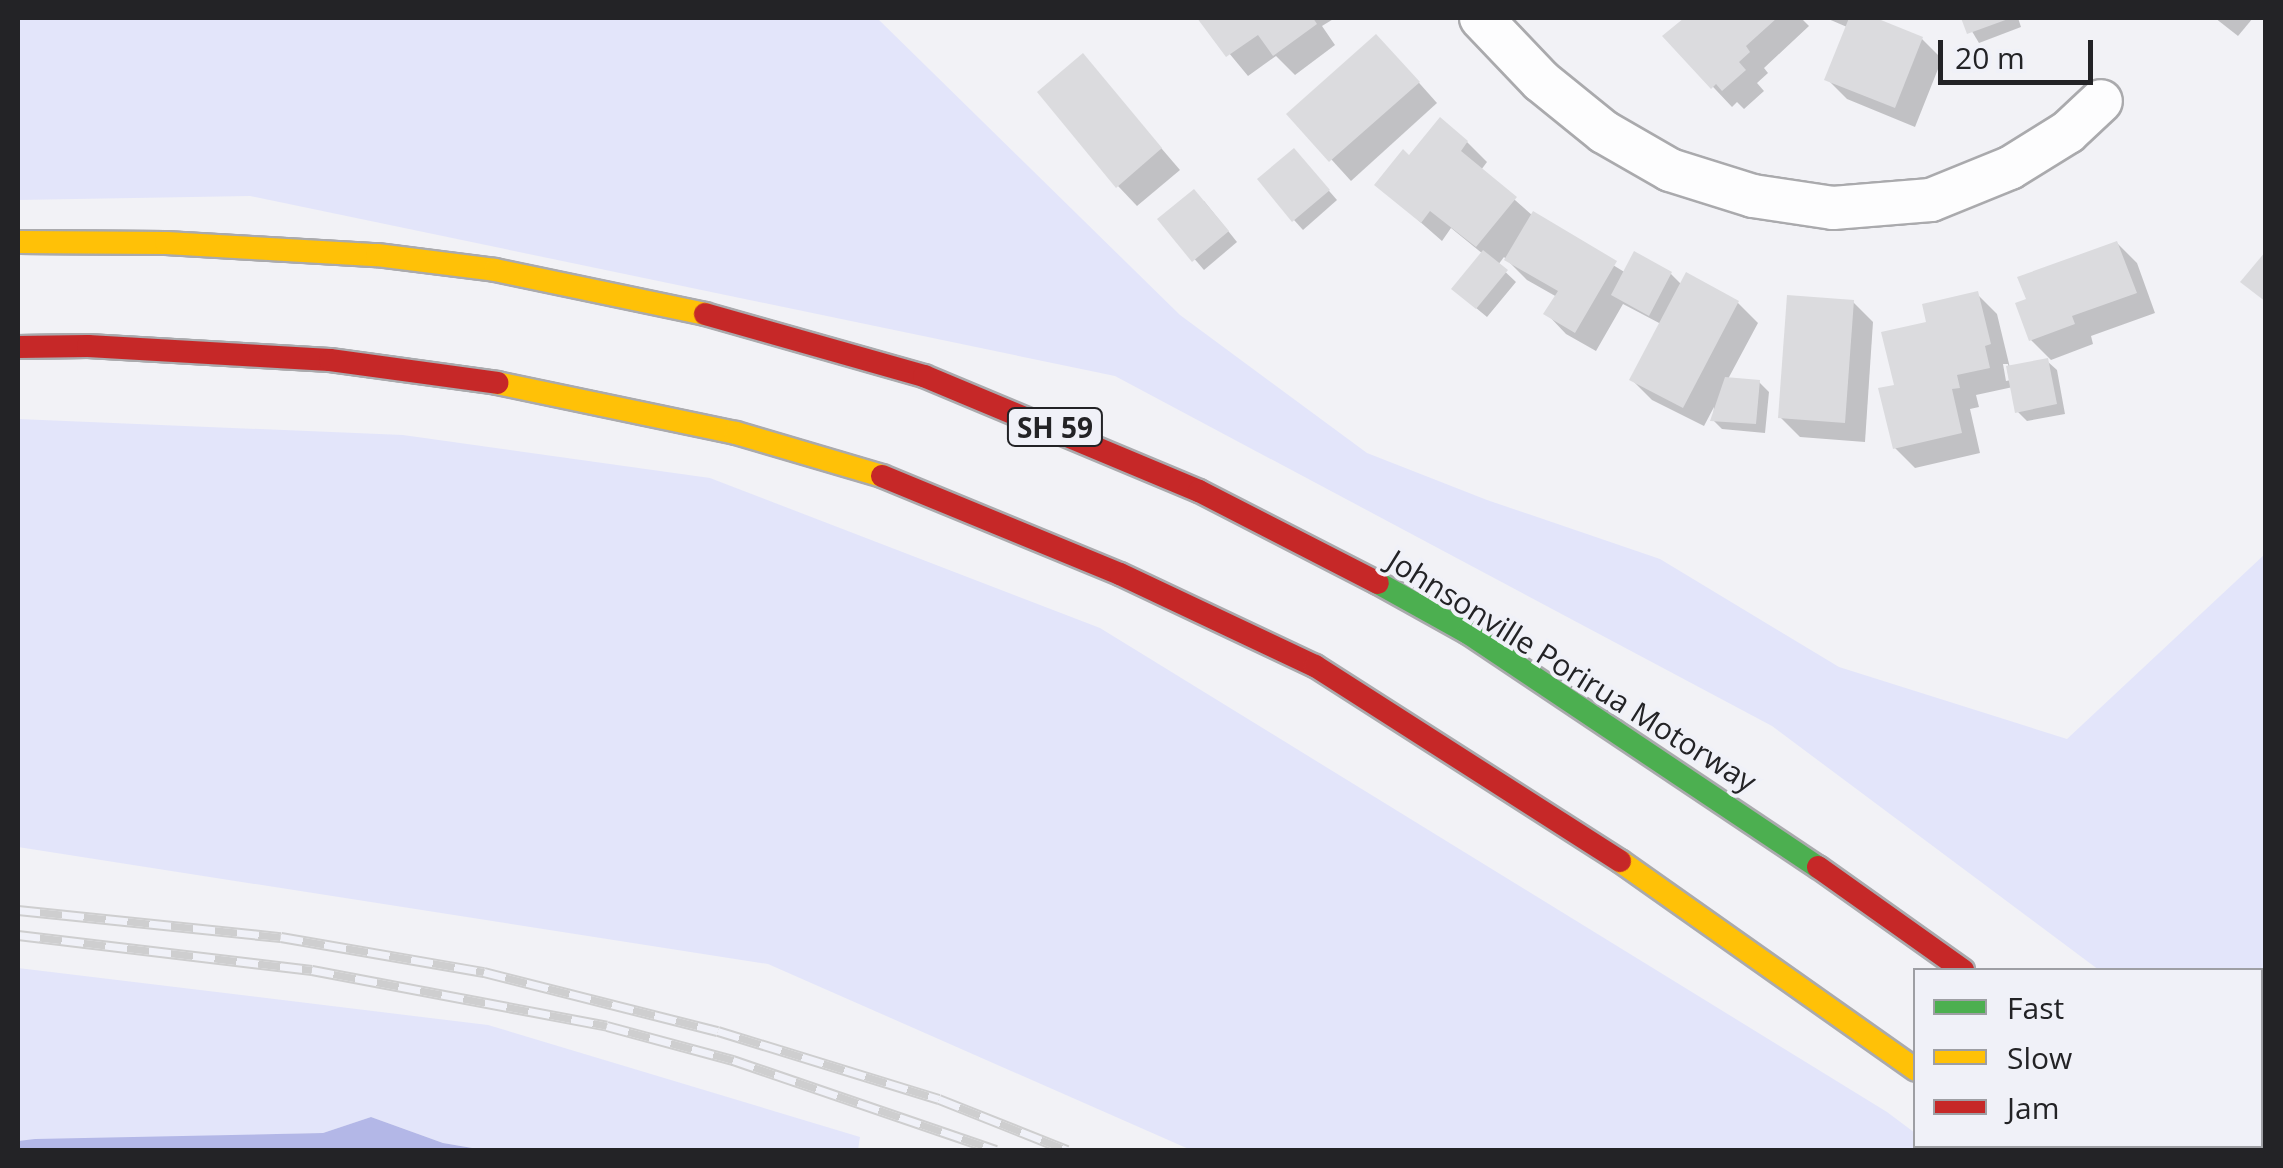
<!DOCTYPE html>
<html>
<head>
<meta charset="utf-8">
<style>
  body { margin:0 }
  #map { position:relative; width:2283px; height:1168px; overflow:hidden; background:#f2f2f6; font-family:"Open Sans",sans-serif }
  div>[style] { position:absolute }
  .green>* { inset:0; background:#e3e5fa }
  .water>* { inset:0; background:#b3b7e7 }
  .shadow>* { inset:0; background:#0003 }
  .building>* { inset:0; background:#dbdbde }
  .roads { filter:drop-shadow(2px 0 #aaaaad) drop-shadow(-2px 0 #aaaaad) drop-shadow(0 2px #aaaaad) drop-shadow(0 -2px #aaaaad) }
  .street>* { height:42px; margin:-21px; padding:0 21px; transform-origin:21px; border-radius:21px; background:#fdfdfe }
  .fast>* { height:22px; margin:-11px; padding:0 11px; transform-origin:11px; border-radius:11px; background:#4caf50 }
  .slow>* { height:22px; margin:-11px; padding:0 11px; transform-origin:11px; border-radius:11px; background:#ffc107 }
  .jam>* { height:22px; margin:-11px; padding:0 11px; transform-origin:11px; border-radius:11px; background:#c62828 }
  .rail>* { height:11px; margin-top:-5.5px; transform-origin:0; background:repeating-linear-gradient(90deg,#f0f1f8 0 22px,#cececf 0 44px); box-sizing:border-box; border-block:2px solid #cececf }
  span { translate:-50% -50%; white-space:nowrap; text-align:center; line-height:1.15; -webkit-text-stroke:8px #f0f1f8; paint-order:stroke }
  .shield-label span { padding:2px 8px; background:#f0f1f8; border:2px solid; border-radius:8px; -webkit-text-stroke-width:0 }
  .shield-label { font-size:28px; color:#232326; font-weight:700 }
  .street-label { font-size:30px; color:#232326 }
  .frame { position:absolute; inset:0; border:20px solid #232326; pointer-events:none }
  .legend { position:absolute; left:1913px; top:968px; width:350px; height:180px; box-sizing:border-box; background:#f0f1f8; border:2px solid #9e9fa4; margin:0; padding:12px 18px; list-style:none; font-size:30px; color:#232326 }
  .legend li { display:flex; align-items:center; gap:20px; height:50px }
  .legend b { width:50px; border:2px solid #9e9fa4 }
  .scale { position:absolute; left:1938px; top:40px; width:155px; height:45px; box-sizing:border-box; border:5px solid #232326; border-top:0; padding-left:12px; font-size:30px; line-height:35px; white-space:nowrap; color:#232326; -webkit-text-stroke:8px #f0f1f8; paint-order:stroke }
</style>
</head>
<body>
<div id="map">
  <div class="green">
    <i style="clip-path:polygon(18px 18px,877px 18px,1180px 315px,1367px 453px,1487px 500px,1660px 559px,1839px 667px,2067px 739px,2265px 554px,2265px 1095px,2260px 1091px,2260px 970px,2099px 970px,1772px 726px,1115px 376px,250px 196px,18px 200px)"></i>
    <i style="clip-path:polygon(18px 419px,403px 435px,710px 478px,1100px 628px,1887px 1112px,1915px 1133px,1916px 1146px,1939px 1150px,1191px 1150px,768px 964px,18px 847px)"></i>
    <i style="clip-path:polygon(18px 968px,488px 1025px,860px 1137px,858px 1150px,484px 1150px,443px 1143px,371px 1117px,323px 1133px,18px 1141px)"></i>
  </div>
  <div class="water">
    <i style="clip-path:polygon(371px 1117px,443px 1143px,484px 1150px,18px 1150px,18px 1141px,35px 1139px,323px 1133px)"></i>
  </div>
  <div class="shadow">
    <i style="clip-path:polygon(1200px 18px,1335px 18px,1322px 26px,1335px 45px,1295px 75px,1276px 56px,1248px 76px)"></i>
    <i style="clip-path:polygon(1687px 18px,1801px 18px,1809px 26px,1764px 68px,1768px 73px,1757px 83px,1764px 91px,1744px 109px,1737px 102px,1732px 107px,1666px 37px)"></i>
    <i style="clip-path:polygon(1826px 18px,1869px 18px,1922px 39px,1942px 59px,1915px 127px,1847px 99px,1827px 79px,1847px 27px)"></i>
    <i style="clip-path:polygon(1964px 18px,2018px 18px,2021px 27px,1979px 43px)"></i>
    <i style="clip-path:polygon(2215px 18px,2253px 18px,2238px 36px)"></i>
    <i style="clip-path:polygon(1083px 57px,1180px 170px,1137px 206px,1118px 186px)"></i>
    <i style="clip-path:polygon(1396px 57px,1437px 103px,1351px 181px,1290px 114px)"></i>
    <i style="clip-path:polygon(1467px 142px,1487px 162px,1481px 170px,1533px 216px,1626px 273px,1671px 274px,1682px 285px,1738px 303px,1758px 323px,1728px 379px,1759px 382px,1769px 392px,1765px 433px,1722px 429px,1713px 420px,1714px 407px,1704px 426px,1652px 400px,1632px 380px,1661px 324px,1623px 304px,1596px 351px,1566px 334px,1547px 314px,1557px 297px,1527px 280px,1504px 257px,1498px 265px,1516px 282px,1487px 317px,1464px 298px,1483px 254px,1451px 228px,1442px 241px,1378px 185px,1409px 158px)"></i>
    <i style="clip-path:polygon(1303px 161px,1337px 200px,1303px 230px,1294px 220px)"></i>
    <i style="clip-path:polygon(1204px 201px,1237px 242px,1204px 270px,1161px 220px)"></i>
    <i style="clip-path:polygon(2117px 243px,2137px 263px,2155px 313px,2091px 336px,2093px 344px,2051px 360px,2031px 340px)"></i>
    <i style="clip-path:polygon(evenodd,1977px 294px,1997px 314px,2010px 368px,2047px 361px,2057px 370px,2065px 414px,2027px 421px,2018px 412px,2013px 387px,1976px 395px,1979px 407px,1970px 409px,1980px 453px,1915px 468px,1895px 448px,1897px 387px,1929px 324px,1977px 294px,2003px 364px,2008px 364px,2011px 380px,2006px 381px,2003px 364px)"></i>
    <i style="clip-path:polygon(1853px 302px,1873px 322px,1865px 442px,1800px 437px,1780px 417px)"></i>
  </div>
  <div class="building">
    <i style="clip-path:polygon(1197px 18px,1313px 18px,1317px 24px,1273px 56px,1258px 35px,1226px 57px)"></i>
    <i style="clip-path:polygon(1684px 18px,1777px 18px,1746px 46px,1750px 52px,1739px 62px,1746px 70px,1722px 91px,1716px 84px,1711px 89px,1662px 36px)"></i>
    <i style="clip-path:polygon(1849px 18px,1876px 18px,1923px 37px,1895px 108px,1824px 80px)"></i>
    <i style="clip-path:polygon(1961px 18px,2011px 18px,1967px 34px)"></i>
    <i style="clip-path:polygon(1376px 34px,1420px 82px,1329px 162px,1286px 114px)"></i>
    <i style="clip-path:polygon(1083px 53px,1162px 148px,1116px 188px,1037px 92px)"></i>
    <i style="clip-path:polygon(1440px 117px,1468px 141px,1461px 151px,1517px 197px,1476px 247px,1430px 211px,1421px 223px,1374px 185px,1403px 149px,1409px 155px)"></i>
    <i style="clip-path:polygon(1294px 148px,1330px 190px,1292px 222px,1257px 179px)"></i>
    <i style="clip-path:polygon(1194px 189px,1229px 231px,1192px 262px,1157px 219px)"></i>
    <i style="clip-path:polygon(1533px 211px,1617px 261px,1575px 333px,1543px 314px,1558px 291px,1504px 260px)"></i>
    <i style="clip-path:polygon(2117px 241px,2137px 293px,2072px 316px,2075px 324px,2029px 341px,2015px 303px,2026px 299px,2017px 277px)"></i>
    <i style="clip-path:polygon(1483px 250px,1508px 270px,1476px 309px,1451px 289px)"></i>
    <i style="clip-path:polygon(1634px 251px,1672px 272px,1649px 316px,1611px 295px)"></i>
    <i style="clip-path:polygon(2266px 251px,2266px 302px,2240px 282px)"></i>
    <i style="clip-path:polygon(1686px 272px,1739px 301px,1683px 408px,1629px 380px)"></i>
    <i style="clip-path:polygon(1978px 291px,1991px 344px,1985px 346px,1990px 368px,1957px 375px,1960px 388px,1952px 389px,1962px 433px,1893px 449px,1878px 388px,1894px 385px,1881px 332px,1926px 322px,1922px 304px)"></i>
    <i style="clip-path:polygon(1787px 295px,1854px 300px,1845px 423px,1778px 418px)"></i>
    <i style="clip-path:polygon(2048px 358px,2057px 404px,2015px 413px,2006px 366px)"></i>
    <i style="clip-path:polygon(1725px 377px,1760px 380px,1756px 424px,1710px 421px)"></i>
  </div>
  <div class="roads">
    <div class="street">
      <i style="left:1481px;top:18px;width:87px;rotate:46.4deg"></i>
      <i style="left:1541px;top:81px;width:81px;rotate:39deg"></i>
      <i style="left:1604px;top:132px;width:76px;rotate:29.9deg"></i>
      <i style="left:1670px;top:170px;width:87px;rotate:17.4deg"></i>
      <i style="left:1753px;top:196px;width:81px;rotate:8.5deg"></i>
      <i style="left:1833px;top:208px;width:98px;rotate:-4.7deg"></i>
      <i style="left:1931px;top:200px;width:85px;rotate:-22.1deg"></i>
      <i style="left:2010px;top:168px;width:68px;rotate:-31.8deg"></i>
      <i style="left:2068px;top:132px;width:45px;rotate:-43.2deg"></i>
    </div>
    <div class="fast">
      <i style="left:1378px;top:583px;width:103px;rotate:29.1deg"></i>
      <i style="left:1468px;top:633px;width:421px;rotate:33.8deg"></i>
      <i style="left:2205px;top:1146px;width:7px;rotate:34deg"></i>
    </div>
    <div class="slow">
      <i style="left:18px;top:242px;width:148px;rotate:0.4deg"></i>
      <i style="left:166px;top:243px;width:211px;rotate:3.3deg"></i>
      <i style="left:377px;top:255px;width:119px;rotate:7.2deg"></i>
      <i style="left:495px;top:270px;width:215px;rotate:11.8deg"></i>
      <i style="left:497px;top:383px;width:244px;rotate:11.8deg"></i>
      <i style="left:736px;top:433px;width:152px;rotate:16.4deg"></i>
      <i style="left:1620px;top:861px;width:362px;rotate:35.2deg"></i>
      <i style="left:2019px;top:1146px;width:7px;rotate:34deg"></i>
    </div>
    <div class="jam">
      <i style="left:705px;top:314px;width:228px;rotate:15.8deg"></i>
      <i style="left:924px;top:376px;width:298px;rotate:22.7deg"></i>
      <i style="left:1199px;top:491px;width:201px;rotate:27.2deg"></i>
      <i style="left:18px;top:347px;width:70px;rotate:-0.8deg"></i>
      <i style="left:88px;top:346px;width:242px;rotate:3.3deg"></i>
      <i style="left:330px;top:360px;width:169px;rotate:7.8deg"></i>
      <i style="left:882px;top:476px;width:257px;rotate:22.4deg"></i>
      <i style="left:1120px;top:574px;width:216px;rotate:25.3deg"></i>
      <i style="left:1315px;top:666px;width:362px;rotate:32.6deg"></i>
      <i style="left:1818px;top:867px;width:178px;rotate:35.4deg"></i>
    </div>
  </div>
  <div class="rail">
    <i style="left:18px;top:910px;width:264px;rotate:5.9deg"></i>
    <i style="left:281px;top:937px;width:206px;rotate:9.8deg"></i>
    <i style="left:484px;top:972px;width:241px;rotate:14.2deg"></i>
    <i style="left:718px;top:1031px;width:231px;rotate:17.1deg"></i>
    <i style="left:939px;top:1099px;width:138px;rotate:21.7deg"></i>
    <i style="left:18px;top:935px;width:296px;rotate:6.8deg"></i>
    <i style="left:312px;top:970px;width:300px;rotate:10.7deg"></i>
    <i style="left:607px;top:1026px;width:131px;rotate:15.1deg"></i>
    <i style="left:733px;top:1060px;width:278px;rotate:18.9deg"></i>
  </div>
  <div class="shield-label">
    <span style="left:1055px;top:427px">SH 59</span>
  </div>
  <div class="street-label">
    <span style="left:1572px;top:671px;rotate:32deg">Johnsonville Porirua Motorway</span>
  </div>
  <div class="frame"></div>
  <ul class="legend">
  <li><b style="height:12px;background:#4caf50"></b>Fast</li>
  <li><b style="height:12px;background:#ffc107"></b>Slow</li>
  <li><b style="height:12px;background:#c62828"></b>Jam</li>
  </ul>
  <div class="scale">20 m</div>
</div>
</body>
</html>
